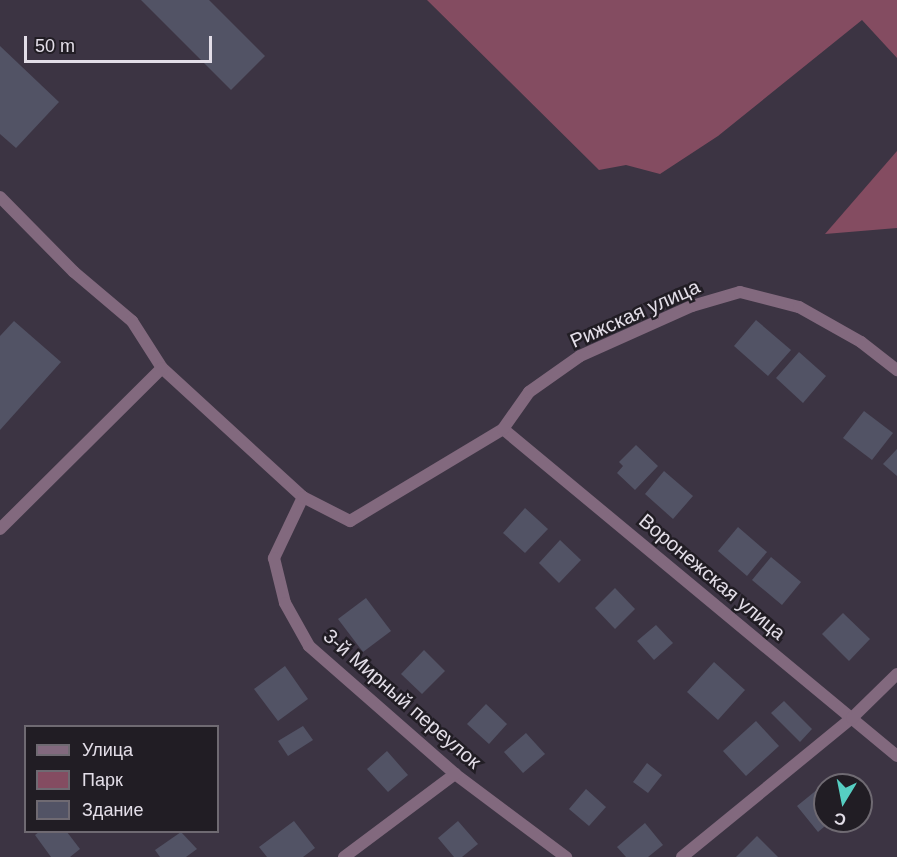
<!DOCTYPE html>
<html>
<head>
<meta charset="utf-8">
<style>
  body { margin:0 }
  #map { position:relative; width:897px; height:857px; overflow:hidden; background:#3c3443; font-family:Helvetica,sans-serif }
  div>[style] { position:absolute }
  .green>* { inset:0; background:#844c61 }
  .building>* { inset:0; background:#525365 }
  .street>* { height:12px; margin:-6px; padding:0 6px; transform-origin:6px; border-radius:6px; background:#82697e }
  span { translate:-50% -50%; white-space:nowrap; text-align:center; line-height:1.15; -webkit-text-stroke:5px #211d24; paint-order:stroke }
  .street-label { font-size:20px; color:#e3dee8 }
  .legend { position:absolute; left:24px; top:725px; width:195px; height:108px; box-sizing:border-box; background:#211d24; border:2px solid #6f6a72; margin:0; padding:8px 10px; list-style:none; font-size:18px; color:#e3dee8 }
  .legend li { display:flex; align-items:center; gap:12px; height:30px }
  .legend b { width:30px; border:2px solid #6f6a72 }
  .north { position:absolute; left:813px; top:773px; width:60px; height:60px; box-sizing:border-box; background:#211d24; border:2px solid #6f6a72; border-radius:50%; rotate:190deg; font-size:16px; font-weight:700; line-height:24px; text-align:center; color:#e3dee8 }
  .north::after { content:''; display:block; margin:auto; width:21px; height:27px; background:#56cec2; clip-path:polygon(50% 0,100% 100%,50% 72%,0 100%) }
  .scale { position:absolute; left:24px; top:36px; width:188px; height:27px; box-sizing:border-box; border:3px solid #e3dee8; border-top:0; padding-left:8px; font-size:18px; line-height:21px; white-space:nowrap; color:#e3dee8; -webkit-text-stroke:4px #211d24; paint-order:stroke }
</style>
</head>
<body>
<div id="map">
  <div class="green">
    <i style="clip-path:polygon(427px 0,897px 0,897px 58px,862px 20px,718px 136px,660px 174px,626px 165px,599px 170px)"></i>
    <i style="clip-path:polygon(897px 151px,897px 228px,825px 234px)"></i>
  </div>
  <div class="building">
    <i style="clip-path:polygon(141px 0,209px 0,265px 56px,231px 90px)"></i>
    <i style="clip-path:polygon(0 46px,59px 102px,16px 148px,0 134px)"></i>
    <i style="clip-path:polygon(756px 320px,791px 350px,768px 376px,734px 346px)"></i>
    <i style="clip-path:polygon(14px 321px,61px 362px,0 430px,0 336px)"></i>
    <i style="clip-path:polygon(799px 352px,826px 376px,803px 403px,776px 378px)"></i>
    <i style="clip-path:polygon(864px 411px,893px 433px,872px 460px,843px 438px)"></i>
    <i style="clip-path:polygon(636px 445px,658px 466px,635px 490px,617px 473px,623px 466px,619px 462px)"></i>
    <i style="clip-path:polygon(897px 449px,897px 476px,883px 464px)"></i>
    <i style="clip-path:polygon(664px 471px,693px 496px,673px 519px,645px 494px)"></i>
    <i style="clip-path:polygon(525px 508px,548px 529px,525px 553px,503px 533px)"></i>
    <i style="clip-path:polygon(738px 527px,767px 552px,747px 576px,718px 551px)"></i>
    <i style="clip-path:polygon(560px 540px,581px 560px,559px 583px,539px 563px)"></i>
    <i style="clip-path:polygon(771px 557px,801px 582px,782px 605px,752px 580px)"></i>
    <i style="clip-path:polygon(615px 588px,635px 609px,615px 629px,595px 608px)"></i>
    <i style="clip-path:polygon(366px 598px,391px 631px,363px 652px,338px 619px)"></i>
    <i style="clip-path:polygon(843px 613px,870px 639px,849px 661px,822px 634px)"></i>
    <i style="clip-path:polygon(656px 625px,673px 643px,654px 660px,637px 641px)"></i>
    <i style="clip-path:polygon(424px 650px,445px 671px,422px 694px,401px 674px)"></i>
    <i style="clip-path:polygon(714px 662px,745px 690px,718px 720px,687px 692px)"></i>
    <i style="clip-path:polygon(285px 666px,308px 699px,278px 721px,254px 689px)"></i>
    <i style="clip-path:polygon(784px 701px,812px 729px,800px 742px,771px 713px)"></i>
    <i style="clip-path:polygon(486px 704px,507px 724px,489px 744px,467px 724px)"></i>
    <i style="clip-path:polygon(756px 721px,779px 746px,746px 776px,723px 751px)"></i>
    <i style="clip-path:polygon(303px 726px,313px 740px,288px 756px,278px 741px)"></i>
    <i style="clip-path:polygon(526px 733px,545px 754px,523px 773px,504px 752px)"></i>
    <i style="clip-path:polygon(387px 751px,408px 775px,388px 792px,367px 769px)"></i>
    <i style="clip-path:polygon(647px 763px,662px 775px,648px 793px,633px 782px)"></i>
    <i style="clip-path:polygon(829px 780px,834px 785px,825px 785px,825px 821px,831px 821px,818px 832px,797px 806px)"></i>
    <i style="clip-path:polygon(586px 789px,606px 807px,589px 826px,569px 809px)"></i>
    <i style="clip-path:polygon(294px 821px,315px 848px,303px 857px,267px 857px,259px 847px)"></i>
    <i style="clip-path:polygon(458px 821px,478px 844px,462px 857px,454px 857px,438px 838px)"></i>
    <i style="clip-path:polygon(645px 823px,663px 845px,648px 857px,626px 857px,617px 847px)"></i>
    <i style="clip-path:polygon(39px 832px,67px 832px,80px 849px,70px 857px,51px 857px,35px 835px)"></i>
    <i style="clip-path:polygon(181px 832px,197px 849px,186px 857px,160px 857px,155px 850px)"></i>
    <i style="clip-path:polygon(757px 836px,778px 857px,736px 857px)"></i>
  </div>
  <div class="street">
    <i style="left:0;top:197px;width:105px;rotate:45.4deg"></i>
    <i style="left:74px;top:272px;width:76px;rotate:40.2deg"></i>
    <i style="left:132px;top:321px;width:56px;rotate:57.4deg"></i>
    <i style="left:162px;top:368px;width:191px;rotate:42.5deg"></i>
    <i style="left:303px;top:497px;width:68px;rotate:115.4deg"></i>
    <i style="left:274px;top:558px;width:46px;rotate:76.3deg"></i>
    <i style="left:285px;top:603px;width:49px;rotate:60.8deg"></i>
    <i style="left:309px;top:646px;width:194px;rotate:41.2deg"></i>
    <i style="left:455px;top:774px;width:139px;rotate:36.8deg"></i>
    <i style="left:503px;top:429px;width:512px;rotate:39.69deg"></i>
    <i style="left:303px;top:497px;width:53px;rotate:27.1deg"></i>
    <i style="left:350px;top:521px;width:179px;rotate:-31deg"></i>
    <i style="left:503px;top:429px;width:45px;rotate:-54.9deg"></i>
    <i style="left:529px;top:392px;width:62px;rotate:-35.2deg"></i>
    <i style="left:580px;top:356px;width:123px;rotate:-24.1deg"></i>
    <i style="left:692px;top:306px;width:50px;rotate:-16.3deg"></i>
    <i style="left:740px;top:292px;width:61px;rotate:14.3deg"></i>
    <i style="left:799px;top:307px;width:71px;rotate:29.4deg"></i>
    <i style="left:861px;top:342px;width:46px;rotate:37.9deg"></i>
    <i style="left:0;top:529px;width:228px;rotate:-44.8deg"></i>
    <i style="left:344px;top:857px;width:139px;rotate:-36.8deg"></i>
    <i style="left:682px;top:857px;width:220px;rotate:-39.3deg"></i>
    <i style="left:852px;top:718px;width:63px;rotate:-44.4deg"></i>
  </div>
  <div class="street-label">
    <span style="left:635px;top:314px;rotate:-24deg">Рижская улица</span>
    <span style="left:712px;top:577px;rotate:40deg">Воронежская улица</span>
    <span style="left:402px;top:699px;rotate:41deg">3-й Мирный переулок</span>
  </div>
  <ul class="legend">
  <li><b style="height:8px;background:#82697e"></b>Улица</li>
  <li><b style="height:16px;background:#844c61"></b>Парк</li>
  <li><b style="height:16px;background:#525365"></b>Здание</li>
  </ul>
  <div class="north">С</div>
  <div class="scale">50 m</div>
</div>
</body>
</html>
